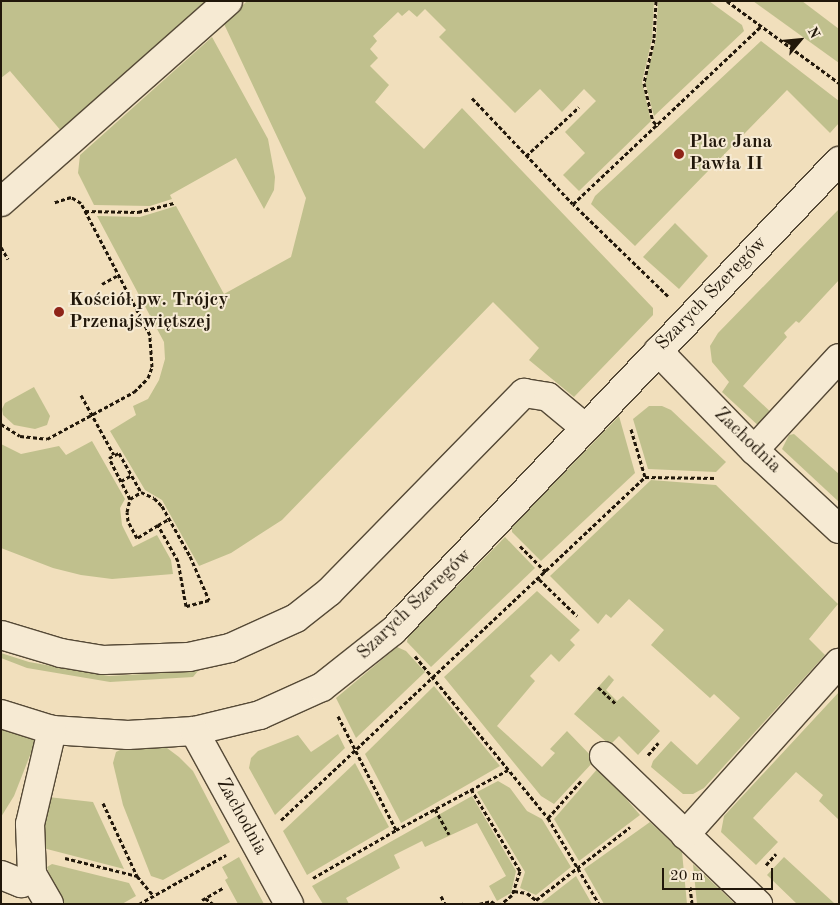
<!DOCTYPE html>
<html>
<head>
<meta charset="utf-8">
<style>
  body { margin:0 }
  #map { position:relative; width:840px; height:905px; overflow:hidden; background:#f1dfbc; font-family:"Old Standard TT",serif }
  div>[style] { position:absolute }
  .green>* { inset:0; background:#c0c08d }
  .path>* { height:3px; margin-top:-1.5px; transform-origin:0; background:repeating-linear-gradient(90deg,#21170a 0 4px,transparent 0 6.5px) }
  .roads { filter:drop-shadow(1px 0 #554936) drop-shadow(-1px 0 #554936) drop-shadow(0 1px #554936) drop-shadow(0 -1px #554936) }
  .minor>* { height:28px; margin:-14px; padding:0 14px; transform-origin:14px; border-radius:14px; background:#f6ead3 }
  .dots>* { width:14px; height:14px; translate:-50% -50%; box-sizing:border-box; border:2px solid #f6ead3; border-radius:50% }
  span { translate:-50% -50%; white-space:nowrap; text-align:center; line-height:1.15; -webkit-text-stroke:4px #f6ead3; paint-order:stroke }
  .poi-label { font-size:19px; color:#21170a; font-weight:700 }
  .left { translate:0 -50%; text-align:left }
  .street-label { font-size:19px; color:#21170a }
  .frame { position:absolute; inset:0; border:2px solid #21170a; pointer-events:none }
  .north { position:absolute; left:775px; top:15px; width:50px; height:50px; -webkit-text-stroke:4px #f6ead3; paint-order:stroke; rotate:62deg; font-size:14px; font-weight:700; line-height:20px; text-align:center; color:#21170a }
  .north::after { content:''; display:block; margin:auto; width:18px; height:22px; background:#21170a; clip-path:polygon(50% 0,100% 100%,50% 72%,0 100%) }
  .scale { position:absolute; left:662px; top:868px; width:111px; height:22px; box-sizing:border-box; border:2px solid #21170a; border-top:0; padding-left:6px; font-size:15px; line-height:18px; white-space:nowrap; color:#21170a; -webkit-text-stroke:4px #f6ead3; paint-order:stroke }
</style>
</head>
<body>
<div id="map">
  <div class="green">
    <i style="clip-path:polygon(1px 1px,207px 1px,62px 132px,10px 71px,1px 78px)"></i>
    <i style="clip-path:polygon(247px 1px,654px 1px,652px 39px,642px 82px,651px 121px,579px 191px,563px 175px,585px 153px,565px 132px,596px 101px,584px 89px,562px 112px,540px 89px,515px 113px,439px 37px,446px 30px,425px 9px,417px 17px,409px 10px,402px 16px,398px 12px,373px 36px,377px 41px,370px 49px,378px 58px,370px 66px,389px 85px,375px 102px,424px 149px,462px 108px,653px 308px,653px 315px,574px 397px,529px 360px,539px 348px,493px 302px,282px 520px,231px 553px,199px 566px,162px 500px,145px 490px,110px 431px,136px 415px,133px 406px,148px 399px,159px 380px,165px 359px,164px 342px,97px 216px,140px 217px,176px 206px,224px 294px,291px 257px,306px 198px,224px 24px)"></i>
    <i style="clip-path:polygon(658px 1px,709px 1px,742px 25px,744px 31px,654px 116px,645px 82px,656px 39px)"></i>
    <i style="clip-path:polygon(753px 1px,802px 1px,839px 29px,839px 63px)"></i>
    <i style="clip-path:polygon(212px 37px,268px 139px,275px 177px,274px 190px,264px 209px,236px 158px,170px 195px,172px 199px,150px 206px,94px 205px,78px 173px,80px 155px)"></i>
    <i style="clip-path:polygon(761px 41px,839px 101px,839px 123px,830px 133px,787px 90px,635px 246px,591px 204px,595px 196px)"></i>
    <i style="clip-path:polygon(839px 209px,839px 280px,799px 323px,796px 321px,784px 333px,787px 337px,743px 386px,776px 417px,762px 429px,722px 392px,729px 382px,712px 362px,710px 346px,718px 333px)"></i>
    <i style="clip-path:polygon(675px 223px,708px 256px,679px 289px,643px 257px)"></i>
    <i style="clip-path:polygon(34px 387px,50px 416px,47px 425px,35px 429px,14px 425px,3px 415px,2px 409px,5px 403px)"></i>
    <i style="clip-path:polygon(649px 406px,662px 406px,671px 410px,726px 462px,716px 472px,648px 469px,633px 419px)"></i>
    <i style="clip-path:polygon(619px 416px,635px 473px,541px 561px,512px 532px,512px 527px)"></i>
    <i style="clip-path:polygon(794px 434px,839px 474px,839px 502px,782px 449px,789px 435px)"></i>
    <i style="clip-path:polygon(92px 441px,125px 499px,120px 508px,122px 525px,133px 547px,157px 535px,171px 560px,173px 574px,112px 579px,81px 575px,53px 568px,1px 548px,1px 444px,21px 454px,59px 446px,66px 455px)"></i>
    <i style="clip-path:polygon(651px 480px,716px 485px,838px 604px,809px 639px,825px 655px,704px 788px,693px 794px,683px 794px,651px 767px,653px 761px,671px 741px,697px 765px,740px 718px,714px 694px,710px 698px,651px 645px,664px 630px,629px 599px,611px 618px,606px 614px,598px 624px,550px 576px)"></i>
    <i style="clip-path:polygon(505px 537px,535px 568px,431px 667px,407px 642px,408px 636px)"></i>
    <i style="clip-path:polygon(537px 591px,580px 630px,570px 640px,575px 645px,559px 662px,551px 654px,530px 676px,535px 681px,497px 726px,542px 767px,555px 753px,550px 749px,567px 731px,595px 760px,554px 804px,541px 796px,444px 677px)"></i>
    <i style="clip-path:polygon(397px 647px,406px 651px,425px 672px,356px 738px,336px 698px)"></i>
    <i style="clip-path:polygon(1px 653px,29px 662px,109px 676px,198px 671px,193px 677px,110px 682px,27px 668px,1px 658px)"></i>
    <i style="clip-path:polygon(609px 675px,614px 680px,606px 690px,617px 701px,623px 696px,660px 731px,638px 755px,619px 736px,610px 745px,574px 714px)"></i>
    <i style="clip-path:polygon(434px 686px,500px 766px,401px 823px,365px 754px)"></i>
    <i style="clip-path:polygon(839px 692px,839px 820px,819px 801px,823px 795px,796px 772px,753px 818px,778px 842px,756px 865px,721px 832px,724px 816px)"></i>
    <i style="clip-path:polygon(1px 728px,36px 740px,14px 796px,1px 817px)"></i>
    <i style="clip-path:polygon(338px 734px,345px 748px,275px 815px,249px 768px,251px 758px,258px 751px,298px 735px,311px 752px)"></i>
    <i style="clip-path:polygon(124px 748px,167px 748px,179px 757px,193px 771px,230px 842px,163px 880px,151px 876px,123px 805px,113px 763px,116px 752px)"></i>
    <i style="clip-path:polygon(355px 763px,389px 827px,307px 875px,283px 831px)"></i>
    <i style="clip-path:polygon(599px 767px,640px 815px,579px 861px,554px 819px)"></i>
    <i style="clip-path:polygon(498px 781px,510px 788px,527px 811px,542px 819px,571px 867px,536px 895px,520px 888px,525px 872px,477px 792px)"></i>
    <i style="clip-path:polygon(472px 796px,516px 871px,511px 893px,497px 901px,489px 886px,506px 876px,477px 823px,425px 847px,422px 841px,394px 855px,400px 868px,346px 898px,349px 904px,323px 904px,312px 886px)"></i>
    <i style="clip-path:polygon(48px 797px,93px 802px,124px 869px,43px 848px,40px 839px)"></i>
    <i style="clip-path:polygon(650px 822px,682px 852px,687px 904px,604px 904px,584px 869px)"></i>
    <i style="clip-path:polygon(239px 857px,264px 904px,238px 904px,225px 880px,228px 878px,222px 867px)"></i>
    <i style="clip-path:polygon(784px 857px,822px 892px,834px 903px,797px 904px,767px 875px)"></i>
    <i style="clip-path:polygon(52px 864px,129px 883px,136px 896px,122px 904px,58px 904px,47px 867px)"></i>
    <i style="clip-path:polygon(693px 864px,735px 904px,697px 904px)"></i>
    <i style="clip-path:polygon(576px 876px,592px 904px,540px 904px)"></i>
  </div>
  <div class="path">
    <i style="left:656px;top:1px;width:38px;rotate:93deg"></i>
    <i style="left:654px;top:39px;width:45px;rotate:102.8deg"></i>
    <i style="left:644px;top:83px;width:39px;rotate:77deg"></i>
    <i style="left:653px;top:121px;width:7px;rotate:45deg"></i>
    <i style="left:727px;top:1px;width:139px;rotate:36.2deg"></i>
    <i style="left:472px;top:98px;width:146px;rotate:46.4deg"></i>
    <i style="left:526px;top:156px;width:72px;rotate:-42.8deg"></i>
    <i style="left:85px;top:211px;width:53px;rotate:1.1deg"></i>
    <i style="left:138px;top:212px;width:37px;rotate:-14deg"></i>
    <i style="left:1px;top:247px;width:14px;rotate:60deg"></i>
    <i style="left:102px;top:284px;width:18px;rotate:-29deg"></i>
    <i style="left:668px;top:296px;width:132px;rotate:-135.9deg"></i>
    <i style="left:573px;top:204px;width:259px;rotate:-43.4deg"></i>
    <i style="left:81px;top:395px;width:68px;rotate:61.2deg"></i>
    <i style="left:1px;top:424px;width:22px;rotate:32deg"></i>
    <i style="left:20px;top:436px;width:27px;rotate:6deg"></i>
    <i style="left:47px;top:439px;width:99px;rotate:-28.4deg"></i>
    <i style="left:134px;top:392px;width:20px;rotate:-45deg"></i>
    <i style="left:148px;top:378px;width:12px;rotate:-70deg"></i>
    <i style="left:152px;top:367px;width:32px;rotate:-94deg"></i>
    <i style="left:150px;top:335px;width:149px;rotate:-117.6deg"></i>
    <i style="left:81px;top:203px;width:12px;rotate:-149deg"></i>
    <i style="left:71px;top:197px;width:19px;rotate:162deg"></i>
    <i style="left:631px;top:429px;width:50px;rotate:73.7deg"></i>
    <i style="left:645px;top:477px;width:71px;rotate:0.8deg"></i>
    <i style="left:121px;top:481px;width:13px;rotate:-29deg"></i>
    <i style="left:141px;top:492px;width:14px;rotate:25deg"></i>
    <i style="left:154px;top:498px;width:11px;rotate:45deg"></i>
    <i style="left:162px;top:506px;width:57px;rotate:60.8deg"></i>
    <i style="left:190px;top:556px;width:48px;rotate:66.6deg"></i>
    <i style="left:209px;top:600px;width:24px;rotate:165deg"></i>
    <i style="left:186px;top:606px;width:46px;rotate:-100.1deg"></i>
    <i style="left:178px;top:561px;width:41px;rotate:-119.1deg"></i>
    <i style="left:158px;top:525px;width:25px;rotate:148deg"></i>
    <i style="left:137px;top:538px;width:19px;rotate:-118deg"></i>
    <i style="left:128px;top:521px;width:9px;rotate:-96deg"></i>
    <i style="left:127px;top:512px;width:13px;rotate:-77deg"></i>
    <i style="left:130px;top:499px;width:13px;rotate:-32deg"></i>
    <i style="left:130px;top:499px;width:46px;rotate:-117.1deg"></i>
    <i style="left:109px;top:458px;width:11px;rotate:-27deg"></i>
    <i style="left:119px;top:453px;width:45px;rotate:60.6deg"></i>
    <i style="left:158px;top:525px;width:13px;rotate:-29deg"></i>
    <i style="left:520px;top:546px;width:37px;rotate:45deg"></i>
    <i style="left:539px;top:579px;width:53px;rotate:44.2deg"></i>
    <i style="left:415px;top:656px;width:210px;rotate:50.6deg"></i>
    <i style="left:548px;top:818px;width:100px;rotate:59.3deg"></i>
    <i style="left:598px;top:687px;width:25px;rotate:43deg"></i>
    <i style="left:338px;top:716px;width:128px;rotate:63deg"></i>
    <i style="left:396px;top:830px;width:127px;rotate:-28.2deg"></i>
    <i style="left:648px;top:755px;width:16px;rotate:-50deg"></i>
    <i style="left:471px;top:789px;width:96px;rotate:59.1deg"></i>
    <i style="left:520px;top:871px;width:25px;rotate:108deg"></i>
    <i style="left:512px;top:895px;width:14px;rotate:141deg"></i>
    <i style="left:103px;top:803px;width:81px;rotate:65deg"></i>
    <i style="left:137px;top:876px;width:25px;rotate:50deg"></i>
    <i style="left:435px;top:809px;width:29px;rotate:61deg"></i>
    <i style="left:548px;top:818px;width:50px;rotate:-48.3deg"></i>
    <i style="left:281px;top:820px;width:500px;rotate:-43.3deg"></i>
    <i style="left:65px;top:858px;width:74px;rotate:14deg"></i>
    <i style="left:766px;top:865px;width:15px;rotate:-48deg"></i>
    <i style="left:313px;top:878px;width:96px;rotate:-30deg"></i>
    <i style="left:690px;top:887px;width:17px;rotate:83deg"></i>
    <i style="left:514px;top:891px;width:13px;rotate:9deg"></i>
    <i style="left:527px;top:893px;width:11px;rotate:38deg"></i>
    <i style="left:536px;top:900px;width:119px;rotate:-37.8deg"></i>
    <i style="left:441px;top:896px;width:9px;rotate:63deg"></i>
    <i style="left:205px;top:898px;width:10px;rotate:37deg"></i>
    <i style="left:202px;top:900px;width:24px;rotate:-30deg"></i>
    <i style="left:461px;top:903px;width:1px;rotate:45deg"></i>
    <i style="left:139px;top:904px;width:100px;rotate:-29.4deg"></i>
    <i style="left:479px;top:904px;width:12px;rotate:-14deg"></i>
    <i style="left:491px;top:901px;width:5px;rotate:37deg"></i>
  </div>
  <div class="roads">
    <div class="minor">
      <i style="left:1px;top:202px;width:303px;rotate:-41.5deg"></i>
      <i style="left:658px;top:351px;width:138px;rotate:45.9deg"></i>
      <i style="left:754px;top:450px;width:116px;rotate:42.9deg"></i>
      <i style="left:754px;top:450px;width:125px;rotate:-47.3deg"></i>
      <i style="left:1px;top:635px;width:63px;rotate:16.7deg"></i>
      <i style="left:61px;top:653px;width:43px;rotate:9.5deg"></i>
      <i style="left:103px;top:660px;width:86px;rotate:-2deg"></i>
      <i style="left:189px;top:657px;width:42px;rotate:-12.4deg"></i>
      <i style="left:230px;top:648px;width:72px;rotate:-24.4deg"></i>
      <i style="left:296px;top:618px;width:42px;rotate:-38.2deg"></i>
      <i style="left:329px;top:592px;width:279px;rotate:-45.6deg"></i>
      <i style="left:524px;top:393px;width:24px;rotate:9deg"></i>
      <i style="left:548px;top:397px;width:47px;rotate:39.8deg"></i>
      <i style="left:1px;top:714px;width:53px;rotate:17.4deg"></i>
      <i style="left:52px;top:730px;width:76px;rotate:3.8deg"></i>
      <i style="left:128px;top:735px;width:66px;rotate:-3.5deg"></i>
      <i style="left:194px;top:731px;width:68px;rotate:-13.6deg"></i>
      <i style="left:260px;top:715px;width:68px;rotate:-24.3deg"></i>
      <i style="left:322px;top:687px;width:90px;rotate:-38.3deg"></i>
      <i style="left:393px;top:631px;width:648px;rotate:-46.5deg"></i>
      <i style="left:194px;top:731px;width:197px;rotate:61.2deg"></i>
      <i style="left:604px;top:756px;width:214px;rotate:43.9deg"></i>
      <i style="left:685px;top:835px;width:231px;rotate:-48.2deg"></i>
      <i style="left:32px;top:874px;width:50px;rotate:-92.3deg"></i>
      <i style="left:30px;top:824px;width:97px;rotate:-76.8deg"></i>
      <i style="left:1px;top:875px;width:22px;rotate:22deg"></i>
      <i style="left:21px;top:883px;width:14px;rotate:-39deg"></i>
      <i style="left:32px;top:874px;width:34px;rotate:60deg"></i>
    </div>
  </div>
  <div class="dots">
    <i style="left:679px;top:154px;background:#8f2418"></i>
    <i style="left:59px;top:312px;background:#8f2418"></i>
  </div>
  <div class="poi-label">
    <span class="left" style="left:689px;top:154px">Plac Jana<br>Pawła II</span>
    <span class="left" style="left:69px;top:312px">Kościół pw. Trójcy<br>Przenajświętszej</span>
  </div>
  <div class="street-label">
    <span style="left:712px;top:294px;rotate:-46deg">Szarych Szeregów</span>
    <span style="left:747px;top:441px;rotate:44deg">Zachodnia</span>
    <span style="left:415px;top:605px;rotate:-44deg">Szarych Szeregów</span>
    <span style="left:241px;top:817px;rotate:61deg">Zachodnia</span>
  </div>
  <div class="frame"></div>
  <div class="north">N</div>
  <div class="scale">20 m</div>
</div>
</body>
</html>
